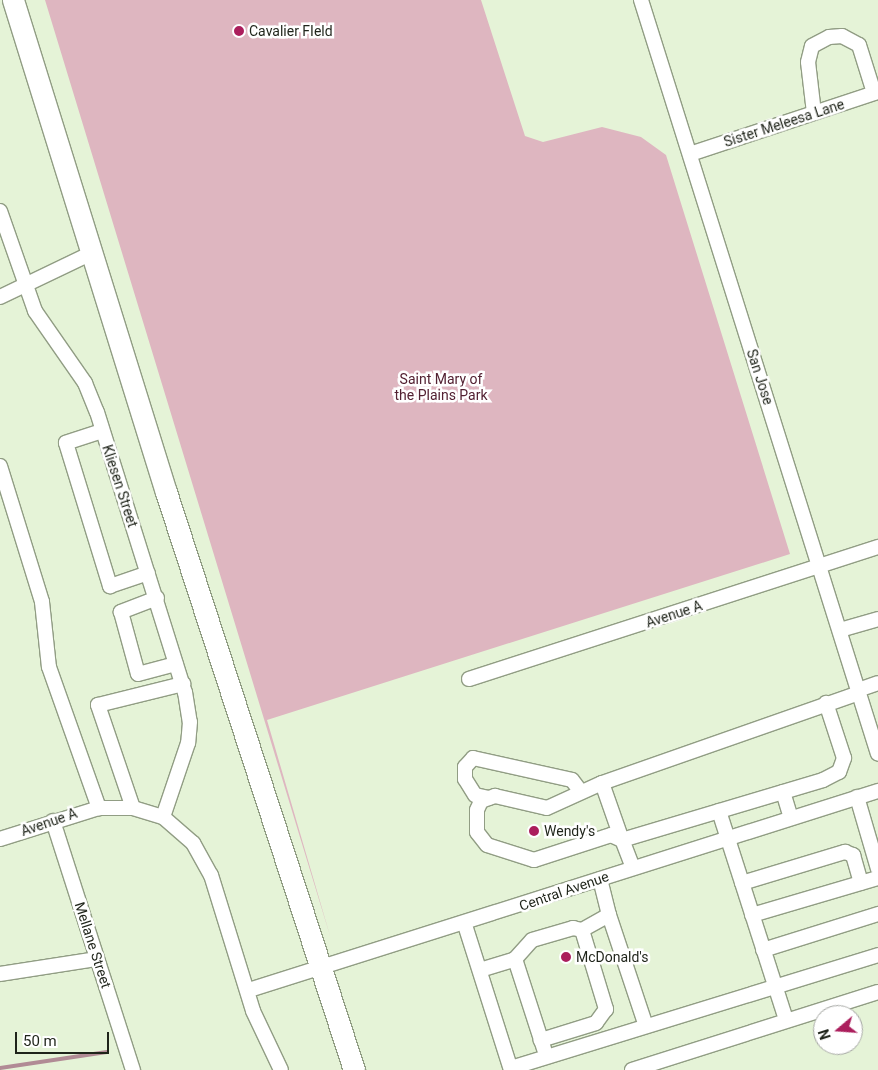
<!DOCTYPE html>
<html>
<head>
<meta charset="utf-8">
<style>
  body { margin:0 }
  #map { position:relative; width:878px; height:1070px; overflow:hidden; background:#e5f3d7; font-family:Roboto,sans-serif }
  div>[style] { position:absolute }
  .green>* { inset:0; background:#deb6c0 }
  .stream>* { height:4px; margin:-2px; padding:0 2px; transform-origin:2px; border-radius:2px; background:#b18b95 }
  .roads { filter:drop-shadow(1px 0 #919d84) drop-shadow(-1px 0 #919d84) drop-shadow(0 1px #919d84) drop-shadow(0 -1px #919d84) }
  .minor>* { height:14px; margin:-7px; padding:0 7px; transform-origin:7px; border-radius:7px; background:#fff }
  .highway>* { height:21px; margin:-10.5px; padding:0 10.5px; transform-origin:10.5px; border-radius:10.5px; background:#fff }
  .dots>* { width:14px; height:14px; translate:-50% -50%; box-sizing:border-box; border:2px solid #fff; border-radius:50% }
  span { translate:-50% -50%; white-space:nowrap; text-align:center; line-height:1.15; -webkit-text-stroke:5px #fff; paint-order:stroke }
  .poi-label { font-size:14px; color:#1f241a }
  .left { translate:0 -50%; text-align:left }
  .street-label { font-size:14px; color:#1f241a }
  .park-label { font-size:14px; color:#532132 }
  .north { position:absolute; left:813px; top:1005px; width:50px; height:50px; box-sizing:border-box; background:#fff; border:1px solid #a5a7a3; border-radius:50%; rotate:252deg; font-size:14px; font-weight:700; line-height:20px; text-align:center; color:#1f241a }
  .north::after { content:''; display:block; margin:auto; width:18px; height:22px; background:#ab1e5c; clip-path:polygon(50% 0,100% 100%,50% 72%,0 100%) }
  .scale { position:absolute; left:15px; top:1032px; width:94px; height:22px; box-sizing:border-box; border:2px solid #1f241a; border-top:0; padding-left:6px; font-size:15px; line-height:18px; white-space:nowrap; color:#1f241a; -webkit-text-stroke:4px #fff; paint-order:stroke }
</style>
</head>
<body>
<div id="map">
  <div class="green">
    <i style="clip-path:polygon(45px 0,481px 0,525px 136px,543px 142px,602px 127px,641px 137px,666px 155px,790px 554px,267px 720px,331px 939px)"></i>
  </div>
  <div class="stream">
    <i style="left:0;top:1068px;width:108px;rotate:-8.5deg"></i>
  </div>
  <div class="roads">
    <div class="minor">
      <i style="left:641px;top:0;width:790px;rotate:72.55deg"></i>
      <i style="left:814px;top:113px;width:51px;rotate:-96.7deg"></i>
      <i style="left:808px;top:62px;width:16px;rotate:-76deg"></i>
      <i style="left:812px;top:46px;width:19px;rotate:-28deg"></i>
      <i style="left:829px;top:37px;width:13px;rotate:-4deg"></i>
      <i style="left:842px;top:36px;width:19px;rotate:28deg"></i>
      <i style="left:859px;top:45px;width:50px;rotate:72.6deg"></i>
      <i style="left:690px;top:154px;width:198px;rotate:-18.3deg"></i>
      <i style="left:0;top:211px;width:106px;rotate:70.7deg"></i>
      <i style="left:35px;top:311px;width:88px;rotate:55.2deg"></i>
      <i style="left:85px;top:383px;width:31px;rotate:68deg"></i>
      <i style="left:97px;top:412px;width:294px;rotate:72.6deg"></i>
      <i style="left:185px;top:692px;width:30px;rotate:81deg"></i>
      <i style="left:190px;top:722px;width:21px;rotate:95deg"></i>
      <i style="left:188px;top:743px;width:78px;rotate:108.7deg"></i>
      <i style="left:0;top:297px;width:102px;rotate:-25.6deg"></i>
      <i style="left:102px;top:431px;width:38px;rotate:162deg"></i>
      <i style="left:66px;top:443px;width:150px;rotate:72.9deg"></i>
      <i style="left:110px;top:586px;width:40px;rotate:-18.9deg"></i>
      <i style="left:0;top:466px;width:142px;rotate:72.8deg"></i>
      <i style="left:42px;top:602px;width:65px;rotate:83.9deg"></i>
      <i style="left:49px;top:667px;width:150px;rotate:70.5deg"></i>
      <i style="left:157px;top:598px;width:39px;rotate:159deg"></i>
      <i style="left:121px;top:612px;width:64px;rotate:74.7deg"></i>
      <i style="left:138px;top:674px;width:39px;rotate:-15deg"></i>
      <i style="left:840px;top:630px;width:40px;rotate:-16deg"></i>
      <i style="left:469px;top:679px;width:430px;rotate:-17.9deg"></i>
      <i style="left:858px;top:690px;width:21px;rotate:-19deg"></i>
      <i style="left:602px;top:783px;width:272px;rotate:-19.3deg"></i>
      <i style="left:783px;top:792px;width:27px;rotate:73deg"></i>
      <i style="left:857px;top:797px;width:75px;rotate:73.7deg"></i>
      <i style="left:489px;top:798px;width:14px;rotate:-168deg"></i>
      <i style="left:475px;top:795px;width:19px;rotate:-122deg"></i>
      <i style="left:465px;top:779px;width:12px;rotate:-90deg"></i>
      <i style="left:465px;top:767px;width:12px;rotate:-48deg"></i>
      <i style="left:473px;top:758px;width:101px;rotate:12.5deg"></i>
      <i style="left:572px;top:780px;width:15px;rotate:53deg"></i>
      <i style="left:133px;top:808px;width:109px;rotate:-108.8deg"></i>
      <i style="left:98px;top:705px;width:88px;rotate:-13.9deg"></i>
      <i style="left:719px;top:811px;width:219px;rotate:72.2deg"></i>
      <i style="left:53px;top:821px;width:262px;rotate:72.2deg"></i>
      <i style="left:0;top:839px;width:104px;rotate:-17.4deg"></i>
      <i style="left:99px;top:808px;width:34px"></i>
      <i style="left:133px;top:808px;width:31px;rotate:17deg"></i>
      <i style="left:163px;top:817px;width:40px;rotate:41deg"></i>
      <i style="left:193px;top:843px;width:37px;rotate:61deg"></i>
      <i style="left:211px;top:875px;width:142px;rotate:72.8deg"></i>
      <i style="left:253px;top:1011px;width:65px;rotate:64.6deg"></i>
      <i style="left:633px;top:868px;width:30px;rotate:-111deg"></i>
      <i style="left:622px;top:840px;width:12px;rotate:-156deg"></i>
      <i style="left:611px;top:835px;width:81px;rotate:162deg"></i>
      <i style="left:534px;top:860px;width:49px;rotate:-162.3deg"></i>
      <i style="left:487px;top:845px;width:16px;rotate:-128deg"></i>
      <i style="left:477px;top:832px;width:22px;rotate:-90deg"></i>
      <i style="left:477px;top:810px;width:10px;rotate:-66deg"></i>
      <i style="left:481px;top:801px;width:15px;rotate:-20deg"></i>
      <i style="left:495px;top:796px;width:53px;rotate:13deg"></i>
      <i style="left:547px;top:808px;width:60px;rotate:-24.4deg"></i>
      <i style="left:602px;top:783px;width:60px;rotate:70.7deg"></i>
      <i style="left:622px;top:840px;width:210px;rotate:-16.6deg"></i>
      <i style="left:823px;top:780px;width:18px;rotate:-27deg"></i>
      <i style="left:839px;top:772px;width:15px;rotate:-70deg"></i>
      <i style="left:844px;top:758px;width:58px;rotate:-108.1deg"></i>
      <i style="left:742px;top:883px;width:108px;rotate:-16.8deg"></i>
      <i style="left:845px;top:852px;width:9px;rotate:21deg"></i>
      <i style="left:853px;top:855px;width:29px;rotate:74deg"></i>
      <i style="left:609px;top:915px;width:117px;rotate:71.6deg"></i>
      <i style="left:752px;top:915px;width:131px;rotate:-16.4deg"></i>
      <i style="left:465px;top:925px;width:152px;rotate:72.4deg"></i>
      <i style="left:582px;top:930px;width:31px;rotate:-29deg"></i>
      <i style="left:609px;top:915px;width:37px;rotate:-104deg"></i>
      <i style="left:763px;top:950px;width:121px;rotate:-17.4deg"></i>
      <i style="left:515px;top:959px;width:95px;rotate:72.1deg"></i>
      <i style="left:480px;top:970px;width:37px;rotate:-17deg"></i>
      <i style="left:515px;top:959px;width:25px;rotate:-48deg"></i>
      <i style="left:532px;top:940px;width:43px;rotate:-16.3deg"></i>
      <i style="left:573px;top:928px;width:9px;rotate:13deg"></i>
      <i style="left:582px;top:930px;width:83px;rotate:73.1deg"></i>
      <i style="left:606px;top:1009px;width:17px;rotate:126deg"></i>
      <i style="left:596px;top:1023px;width:58px;rotate:162.8deg"></i>
      <i style="left:0;top:974px;width:98px;rotate:-8.8deg"></i>
      <i style="left:249px;top:990px;width:660px;rotate:-17.56deg"></i>
      <i style="left:511px;top:1068px;width:384px;rotate:-17.1deg"></i>
      <i style="left:632px;top:1070px;width:258px;rotate:-17.6deg"></i>
    </div>
    <div class="highway">
      <i style="left:13px;top:0;width:515px;rotate:72.73deg"></i>
      <i style="left:166px;top:492px;width:608px;rotate:71.98deg"></i>
    </div>
  </div>
  <div class="dots">
    <i style="left:239px;top:31px;background:#ab1e5c"></i>
    <i style="left:534px;top:831px;background:#ab1e5c"></i>
    <i style="left:566px;top:957px;background:#ab1e5c"></i>
  </div>
  <div class="poi-label">
    <span class="left" style="left:249px;top:31px">Cavalier FIeld</span>
    <span class="left" style="left:544px;top:831px">Wendy's</span>
    <span class="left" style="left:576px;top:957px">McDonald's</span>
  </div>
  <div class="street-label">
    <span style="left:784px;top:123px;rotate:-18deg">Sister Meleesa Lane</span>
    <span style="left:760px;top:377px;rotate:72deg">San Jose</span>
    <span style="left:120px;top:486px;rotate:72deg">Kliesen Street</span>
    <span style="left:674px;top:614px;rotate:-18deg">Avenue A</span>
    <span style="left:49px;top:822px;rotate:-19deg">Avenue A</span>
    <span style="left:564px;top:891px;rotate:-19deg">Central Avenue</span>
    <span style="left:93px;top:945px;rotate:72deg">Mellane Street</span>
  </div>
  <div class="park-label">
    <span style="left:441px;top:387px">Saint Mary of<br>the Plains Park</span>
  </div>
  <div class="north">N</div>
  <div class="scale">50 m</div>
</div>
</body>
</html>
